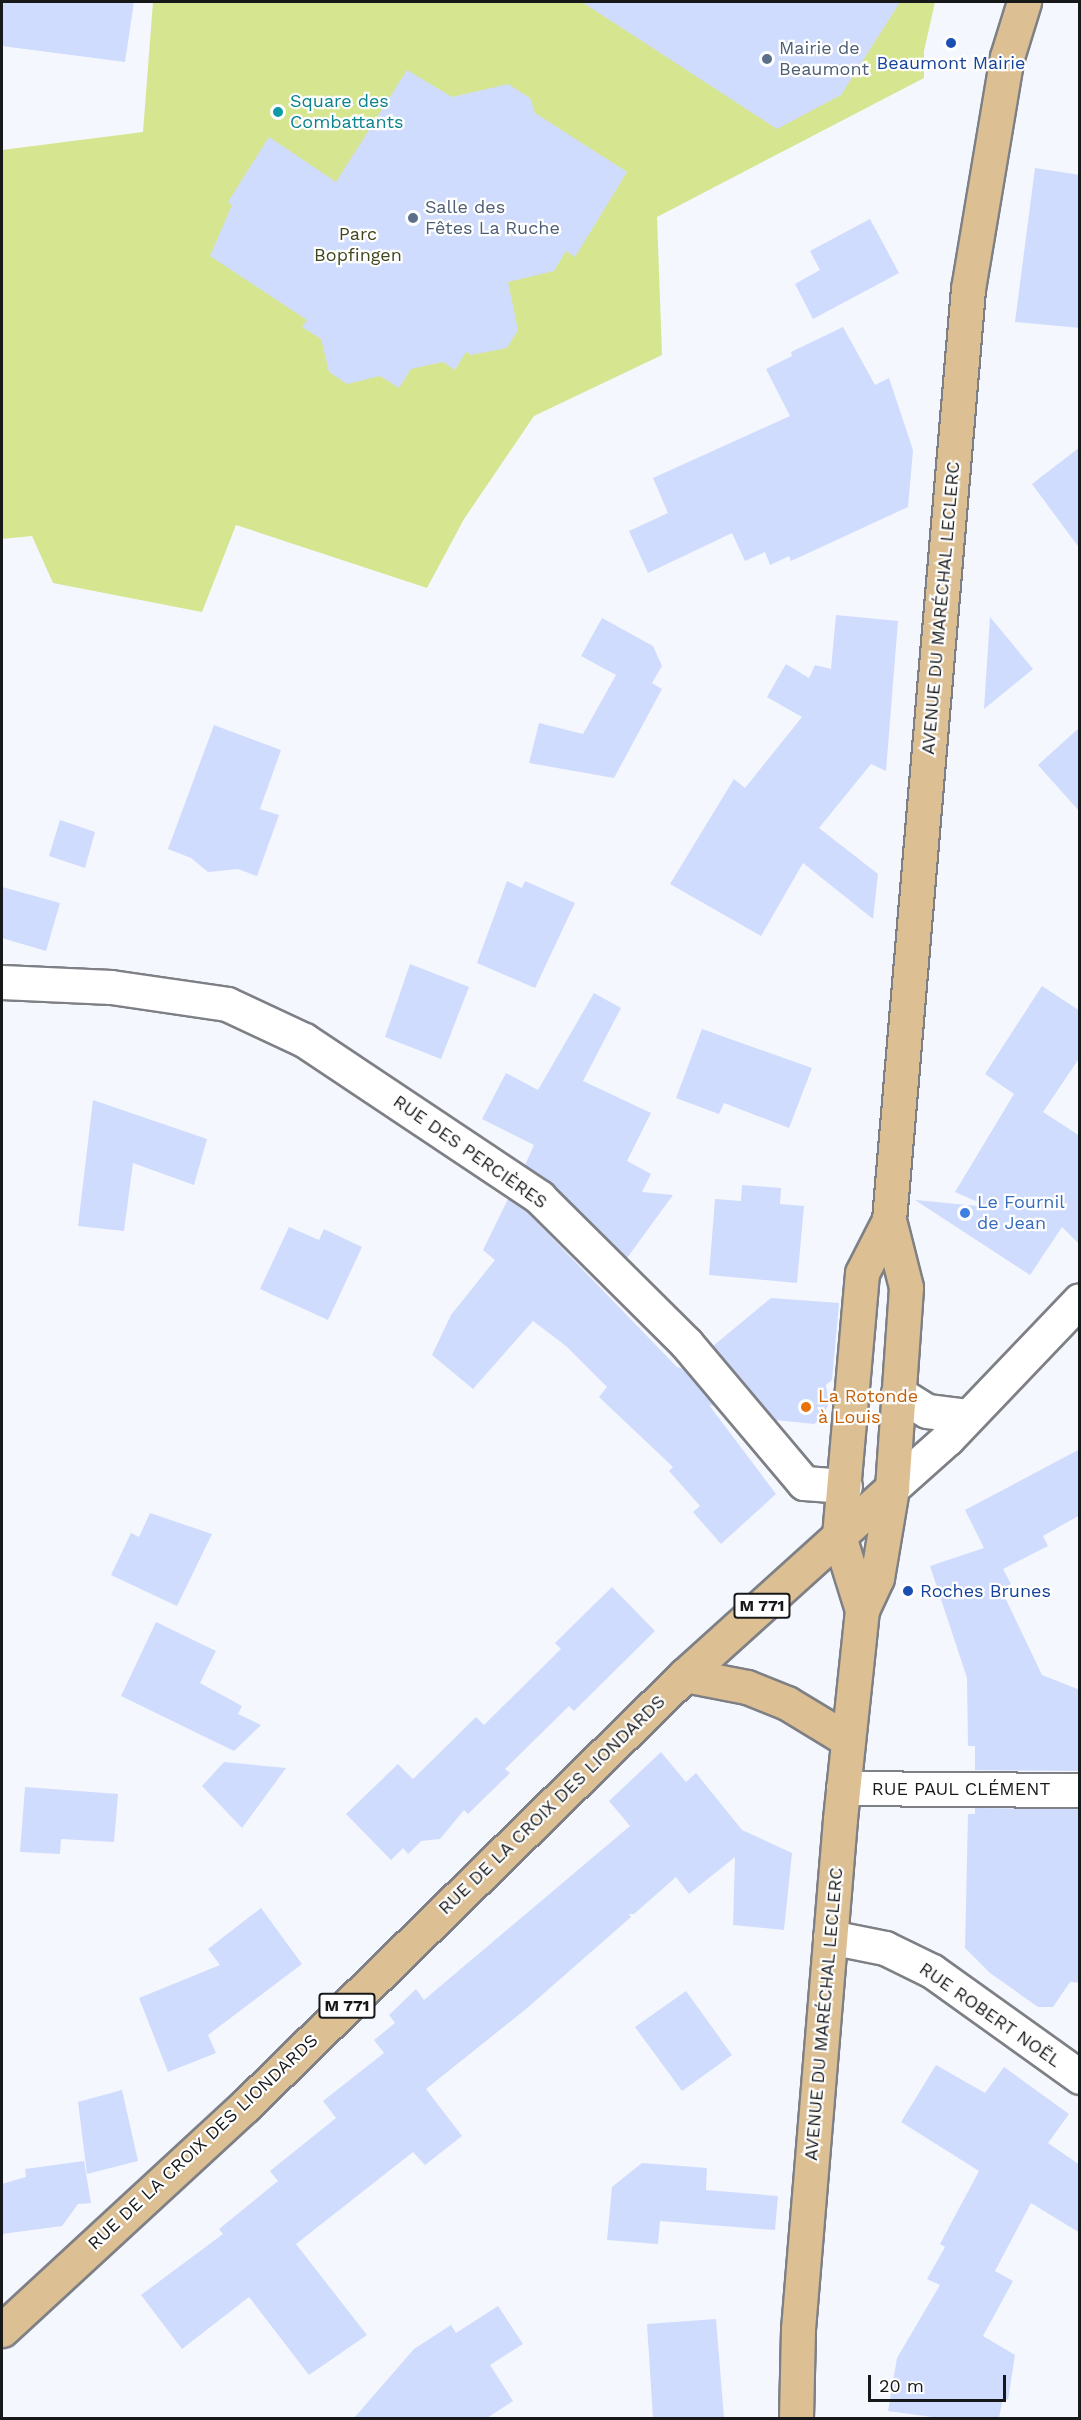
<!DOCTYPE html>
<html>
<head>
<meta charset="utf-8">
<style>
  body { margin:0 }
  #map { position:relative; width:1081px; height:2420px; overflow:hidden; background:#f4f7fd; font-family:"Work Sans",sans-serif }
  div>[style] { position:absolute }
  .green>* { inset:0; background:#d6e590 }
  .building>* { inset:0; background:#d0dcfd }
  .roads { filter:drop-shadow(2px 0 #7e8086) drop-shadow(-2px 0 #7e8086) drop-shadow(0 2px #7e8086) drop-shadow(0 -2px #7e8086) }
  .minor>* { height:33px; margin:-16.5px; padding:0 16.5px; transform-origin:16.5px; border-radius:16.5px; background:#fff }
  .primary>* { height:33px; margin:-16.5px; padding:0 16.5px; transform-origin:16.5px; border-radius:16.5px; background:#dcbf92 }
  .dots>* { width:16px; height:16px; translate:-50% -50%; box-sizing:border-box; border:3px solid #fff; border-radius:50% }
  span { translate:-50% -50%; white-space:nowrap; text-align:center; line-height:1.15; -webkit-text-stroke:4.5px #fff; paint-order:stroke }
  .shield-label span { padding:2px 4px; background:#fff; border:2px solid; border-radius:4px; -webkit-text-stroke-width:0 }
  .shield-label { font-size:16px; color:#17181a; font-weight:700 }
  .service-label { font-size:18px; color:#4e5e75 }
  .left { translate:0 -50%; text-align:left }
  .transit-label { font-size:18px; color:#164399 }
  .culture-label { font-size:18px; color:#0d838f }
  .park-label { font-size:18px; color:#3f451e }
  .street-label { font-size:18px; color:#17181a }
  .shop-label { font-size:18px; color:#366cbe }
  .food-label { font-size:18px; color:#c56008 }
  .frame { position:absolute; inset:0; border:3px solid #17181a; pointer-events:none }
  .scale { position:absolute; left:868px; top:2375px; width:138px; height:27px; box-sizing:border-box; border:3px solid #17181a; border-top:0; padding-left:8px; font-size:18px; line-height:21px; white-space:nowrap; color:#17181a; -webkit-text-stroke:4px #fff; paint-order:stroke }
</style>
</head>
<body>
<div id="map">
  <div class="green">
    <i style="clip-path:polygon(153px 2px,935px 2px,924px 51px,924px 78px,657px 217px,662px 355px,534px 416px,464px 519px,427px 588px,236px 525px,202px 612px,53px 583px,32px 536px,2px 539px,2px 150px,143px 132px)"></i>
  </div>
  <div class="building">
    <i style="clip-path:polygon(2px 2px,134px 2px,125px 62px,2px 46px)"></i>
    <i style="clip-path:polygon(582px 2px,900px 2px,841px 95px,777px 129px)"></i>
    <i style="clip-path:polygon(407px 70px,452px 97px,508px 84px,530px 98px,535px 113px,627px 172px,575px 257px,566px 251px,554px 271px,508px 282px,518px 330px,507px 348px,471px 355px,466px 352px,455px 370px,443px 362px,411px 369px,399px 388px,380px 376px,347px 384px,329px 372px,321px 339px,302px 327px,307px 320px,210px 256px,232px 205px,228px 202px,269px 137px,336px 182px)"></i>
    <i style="clip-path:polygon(1035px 168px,1080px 175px,1080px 328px,1015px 322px)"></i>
    <i style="clip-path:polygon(870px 219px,899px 273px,813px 319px,795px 284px,820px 270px,810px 251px)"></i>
    <i style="clip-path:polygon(843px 327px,875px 385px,889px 378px,913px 450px,908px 507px,791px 561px,789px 556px,770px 565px,765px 552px,745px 561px,732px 533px,648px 573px,629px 531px,668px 513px,653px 478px,790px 416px,766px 369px,792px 356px,791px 352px)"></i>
    <i style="clip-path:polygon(1080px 447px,1080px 549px,1032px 484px)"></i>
    <i style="clip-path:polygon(836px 615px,898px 621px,886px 771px,871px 764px,819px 828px,878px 874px,873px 919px,803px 863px,761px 936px,670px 884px,734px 779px,745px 788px,802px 717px,767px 697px,786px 664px,809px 678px,815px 665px,831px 669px)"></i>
    <i style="clip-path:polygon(990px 617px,1033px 669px,984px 709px)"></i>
    <i style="clip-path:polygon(602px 618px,653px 646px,662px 666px,652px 683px,662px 689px,614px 778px,529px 763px,539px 723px,583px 734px,616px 675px,581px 656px)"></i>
    <i style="clip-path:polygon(214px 725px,281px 750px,260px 809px,279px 815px,257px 876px,238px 869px,208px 872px,191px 858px,168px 849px)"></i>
    <i style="clip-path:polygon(1080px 727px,1080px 812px,1038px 765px)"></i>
    <i style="clip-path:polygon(60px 820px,95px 832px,85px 868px,49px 856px)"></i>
    <i style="clip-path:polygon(507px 881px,522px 888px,525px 881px,575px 903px,535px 988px,477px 963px)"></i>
    <i style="clip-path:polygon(2px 887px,60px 903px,46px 951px,2px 938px)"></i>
    <i style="clip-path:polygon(410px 964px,469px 987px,441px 1059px,385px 1037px)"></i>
    <i style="clip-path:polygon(1042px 986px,1080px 1011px,1080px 1057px,1043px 1112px,1080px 1136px,1080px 1245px,1062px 1227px,1030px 1275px,915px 1200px,989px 1207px,955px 1192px,1014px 1094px,985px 1074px)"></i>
    <i style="clip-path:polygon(594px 993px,621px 1008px,583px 1081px,651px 1113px,627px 1161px,651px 1174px,642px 1192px,673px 1195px,627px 1258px,552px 1184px,525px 1165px,534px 1145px,482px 1119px,506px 1073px,538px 1090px)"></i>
    <i style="clip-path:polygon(702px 1029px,812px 1068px,789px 1128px,724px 1103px,719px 1114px,676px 1098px)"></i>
    <i style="clip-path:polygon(93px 1100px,207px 1139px,194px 1185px,133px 1163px,124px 1231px,78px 1226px)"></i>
    <i style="clip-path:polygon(742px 1185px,781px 1188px,780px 1204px,804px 1206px,797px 1283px,709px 1275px,715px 1199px,741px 1201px)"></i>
    <i style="clip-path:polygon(508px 1199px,527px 1212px,677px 1367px,684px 1369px,715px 1406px,709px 1405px,776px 1494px,721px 1544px,693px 1512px,700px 1506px,669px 1471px,673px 1467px,599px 1397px,607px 1387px,566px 1346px,533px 1321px,473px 1389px,432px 1355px,451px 1315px,495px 1260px,483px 1250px)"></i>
    <i style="clip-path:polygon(289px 1227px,319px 1240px,324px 1229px,362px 1247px,328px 1320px,260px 1289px)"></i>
    <i style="clip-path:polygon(771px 1298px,839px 1303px,832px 1380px,826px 1385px,829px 1403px,822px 1418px,814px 1424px,775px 1420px,713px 1346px)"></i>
    <i style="clip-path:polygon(1080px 1449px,1080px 1515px,1043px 1536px,1048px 1546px,1003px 1569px,1011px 1584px,1001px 1589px,1042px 1675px,1080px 1690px,1080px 1771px,975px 1770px,975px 1746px,968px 1746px,967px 1678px,930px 1566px,984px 1548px,965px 1510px)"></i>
    <i style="clip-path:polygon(150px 1513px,212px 1534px,177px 1606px,111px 1575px,131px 1533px,139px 1537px)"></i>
    <i style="clip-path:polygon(612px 1587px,655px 1631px,574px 1711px,569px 1706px,505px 1769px,510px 1773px,468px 1814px,464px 1810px,440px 1839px,421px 1841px,408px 1854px,403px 1848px,391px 1860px,346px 1814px,398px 1764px,413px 1779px,476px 1717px,484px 1725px,561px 1649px,555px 1643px)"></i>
    <i style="clip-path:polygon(156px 1622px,216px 1651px,200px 1683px,242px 1706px,238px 1714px,261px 1725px,234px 1751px,121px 1696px)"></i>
    <i style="clip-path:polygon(661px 1752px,686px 1782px,696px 1773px,742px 1830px,792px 1853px,784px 1930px,733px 1925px,735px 1857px,689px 1894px,676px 1877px,634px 1914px,629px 1914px,631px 1917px,526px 2009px,426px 2089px,462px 2136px,425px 2165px,413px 2152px,296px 2244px,367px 2335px,309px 2375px,249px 2297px,182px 2349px,141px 2295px,223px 2234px,219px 2229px,278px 2181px,270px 2171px,336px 2118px,323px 2101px,384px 2053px,374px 2040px,395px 2023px,389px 2015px,416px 1989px,424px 2000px,630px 1826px,609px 1801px)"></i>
    <i style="clip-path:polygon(224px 1762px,286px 1768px,242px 1828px,202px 1786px)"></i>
    <i style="clip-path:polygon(25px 1787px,118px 1794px,114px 1842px,61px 1839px,60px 1854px,20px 1852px)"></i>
    <i style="clip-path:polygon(975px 1808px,1080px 1809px,1080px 1983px,1070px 1982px,1053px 2007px,1038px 2007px,990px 1973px,965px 1948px,968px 1814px,975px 1814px)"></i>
    <i style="clip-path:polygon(261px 1908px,302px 1964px,208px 2035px,216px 2053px,168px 2072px,139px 1998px,220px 1965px,208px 1949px)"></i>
    <i style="clip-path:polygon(686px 1991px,732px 2055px,682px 2091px,635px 2027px)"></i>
    <i style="clip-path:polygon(936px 2065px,985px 2093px,1004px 2067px,1069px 2114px,1048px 2143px,1080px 2165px,1080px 2233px,1031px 2203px,995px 2271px,1013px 2281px,983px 2336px,1015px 2355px,1008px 2400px,1003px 2398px,999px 2418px,940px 2418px,888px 2411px,897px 2358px,940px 2285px,927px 2279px,945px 2247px,940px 2244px,979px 2171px,901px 2122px)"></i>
    <i style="clip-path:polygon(122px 2090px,138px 2161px,87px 2174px,78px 2102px)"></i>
    <i style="clip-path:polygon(84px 2161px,91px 2203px,78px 2204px,62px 2226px,2px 2234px,2px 2184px,26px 2177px,25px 2169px)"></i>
    <i style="clip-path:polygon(642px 2163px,707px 2168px,706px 2190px,778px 2196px,775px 2230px,660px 2221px,658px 2244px,607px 2240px,612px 2187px)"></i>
    <i style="clip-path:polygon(498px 2306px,523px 2344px,490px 2365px,513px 2401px,487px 2418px,354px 2418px,414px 2349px,451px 2325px,456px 2333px)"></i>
    <i style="clip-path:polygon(716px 2319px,724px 2418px,653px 2418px,647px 2324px)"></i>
  </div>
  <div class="roads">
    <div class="minor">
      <i style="left:2px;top:982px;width:109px;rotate:2.6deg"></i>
      <i style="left:111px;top:987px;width:117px;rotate:8.3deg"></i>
      <i style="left:227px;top:1004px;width:85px;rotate:25.1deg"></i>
      <i style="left:304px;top:1040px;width:283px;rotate:33.7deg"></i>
      <i style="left:539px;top:1197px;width:207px;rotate:44.8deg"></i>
      <i style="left:686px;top:1343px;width:183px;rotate:49.9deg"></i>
      <i style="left:804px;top:1483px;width:41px;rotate:4.2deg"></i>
      <i style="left:898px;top:1393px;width:34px;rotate:32deg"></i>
      <i style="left:927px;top:1411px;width:38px;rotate:7deg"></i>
      <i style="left:892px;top:1488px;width:74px;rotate:-41.7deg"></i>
      <i style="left:947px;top:1439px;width:192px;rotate:-46.3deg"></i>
      <i style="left:843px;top:1788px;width:237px;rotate:0.5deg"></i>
      <i style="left:830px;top:1937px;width:56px;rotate:11.3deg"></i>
      <i style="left:885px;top:1948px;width:52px;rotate:26.1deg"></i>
      <i style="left:932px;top:1971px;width:182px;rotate:35.6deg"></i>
    </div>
    <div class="primary">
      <i style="left:862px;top:1610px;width:77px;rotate:-107.3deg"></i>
      <i style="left:839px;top:1536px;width:264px;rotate:-85deg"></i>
      <i style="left:862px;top:1273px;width:59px;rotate:-63deg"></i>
      <i style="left:685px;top:1675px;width:63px;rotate:11deg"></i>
      <i style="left:747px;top:1687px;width:43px;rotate:21.8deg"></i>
      <i style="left:787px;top:1703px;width:71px;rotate:31.2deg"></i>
      <i style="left:2px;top:2330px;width:330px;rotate:-42.7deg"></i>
      <i style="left:245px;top:2106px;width:616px;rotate:-44.41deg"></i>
      <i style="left:685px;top:1675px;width:279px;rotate:-42.1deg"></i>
      <i style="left:796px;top:2418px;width:89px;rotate:-88.7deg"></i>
      <i style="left:798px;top:2329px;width:512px;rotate:-85.29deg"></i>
      <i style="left:840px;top:1819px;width:210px;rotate:-84deg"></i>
      <i style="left:862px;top:1610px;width:35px;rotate:-65deg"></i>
      <i style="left:877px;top:1578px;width:91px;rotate:-80.5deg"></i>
      <i style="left:892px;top:1488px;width:201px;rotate:-86deg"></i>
      <i style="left:906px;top:1287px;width:69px;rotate:-104.2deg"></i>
      <i style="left:889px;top:1220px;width:934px;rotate:-85.15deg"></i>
      <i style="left:968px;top:289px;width:235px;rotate:-80.5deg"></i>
      <i style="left:1007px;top:57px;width:58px;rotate:-72.8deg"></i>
    </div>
  </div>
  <div class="dots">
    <i style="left:951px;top:43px;background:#1a4fb4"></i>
    <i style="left:767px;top:59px;background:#5c6f8a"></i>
    <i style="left:278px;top:112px;background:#0f9aa8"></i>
    <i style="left:413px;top:218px;background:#5c6f8a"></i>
    <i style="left:965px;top:1213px;background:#3f7fe0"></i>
    <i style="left:806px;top:1407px;background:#e8710a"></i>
    <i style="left:908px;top:1591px;background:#1a4fb4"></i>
  </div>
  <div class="shield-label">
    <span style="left:762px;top:1606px">M 771</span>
    <span style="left:347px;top:2006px">M 771</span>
  </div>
  <div class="service-label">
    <span class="left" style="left:779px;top:59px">Mairie de<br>Beaumont</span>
    <span class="left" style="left:425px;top:218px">Salle des<br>Fêtes La Ruche</span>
  </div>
  <div class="transit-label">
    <span style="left:951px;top:63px">Beaumont Mairie</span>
    <span class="left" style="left:920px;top:1591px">Roches Brunes</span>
  </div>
  <div class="culture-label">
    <span class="left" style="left:290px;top:112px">Square des<br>Combattants</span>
  </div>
  <div class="park-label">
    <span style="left:358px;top:245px">Parc<br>Bopfingen</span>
  </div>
  <div class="street-label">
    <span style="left:941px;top:608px;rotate:-85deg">AVENUE DU MARÉCHAL LECLERC</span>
    <span style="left:470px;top:1152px;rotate:35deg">RUE DES PERCIÈRES</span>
    <span style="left:961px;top:1789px">RUE PAUL CLÉMENT</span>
    <span style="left:552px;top:1805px;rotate:-44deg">RUE DE LA CROIX DES LIONDARDS</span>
    <span style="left:824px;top:2014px;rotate:-85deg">AVENUE DU MARÉCHAL LECLERC</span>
    <span style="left:990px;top:2015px;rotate:35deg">RUE ROBERT NOËL</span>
    <span style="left:203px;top:2142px;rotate:-43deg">RUE DE LA CROIX DES LIONDARDS</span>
  </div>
  <div class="shop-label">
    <span class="left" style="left:977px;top:1213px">Le Fournil<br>de Jean</span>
  </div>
  <div class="food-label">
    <span class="left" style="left:818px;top:1407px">La Rotonde<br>à Louis</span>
  </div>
  <div class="frame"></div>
  <div class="scale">20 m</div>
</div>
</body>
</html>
